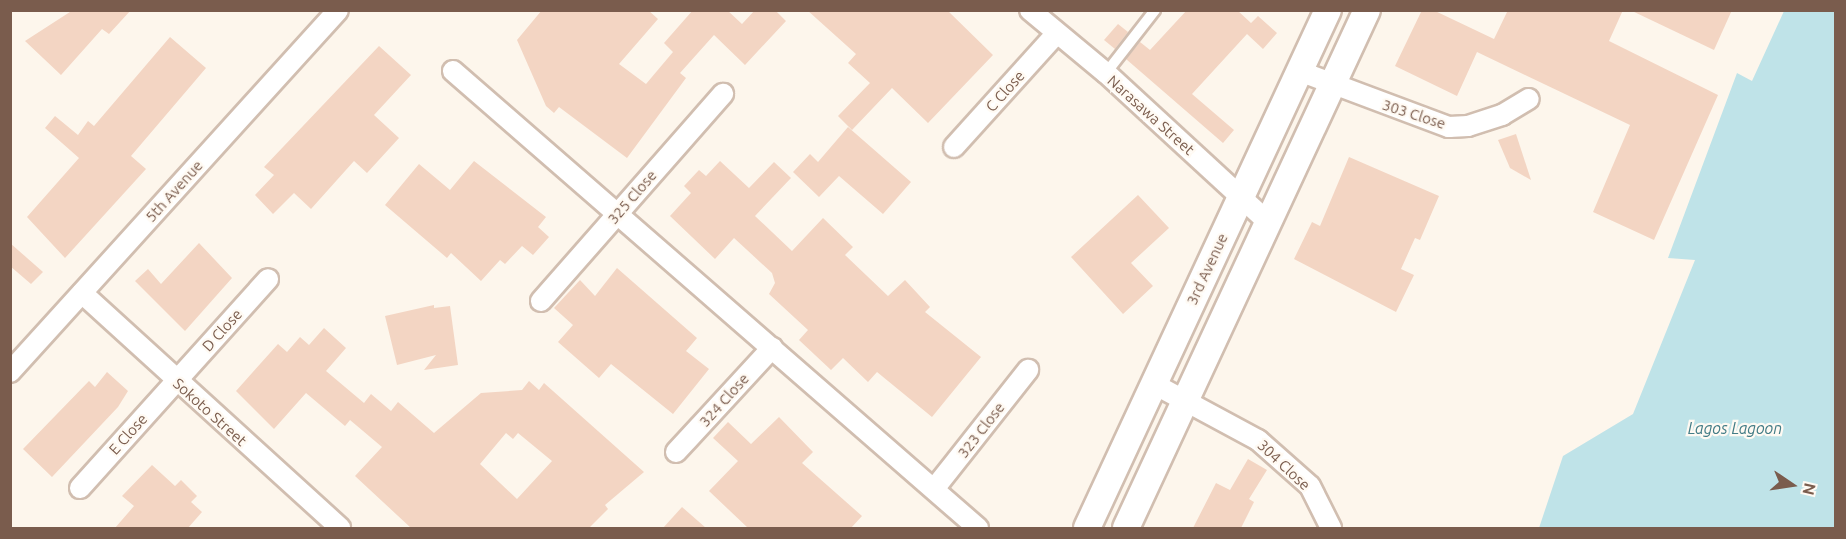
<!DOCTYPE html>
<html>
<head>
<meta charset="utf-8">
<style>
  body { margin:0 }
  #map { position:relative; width:1846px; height:539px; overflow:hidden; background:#fdf6ec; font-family:Ubuntu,sans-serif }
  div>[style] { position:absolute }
  .water>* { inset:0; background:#bfe3e8 }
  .building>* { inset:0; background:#f3d5c3 }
  .roads { filter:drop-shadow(2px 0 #d1beb0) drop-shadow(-2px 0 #d1beb0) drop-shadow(0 2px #d1beb0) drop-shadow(0 -2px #d1beb0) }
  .service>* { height:10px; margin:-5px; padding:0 5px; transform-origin:5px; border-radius:5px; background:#fff }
  .minor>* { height:20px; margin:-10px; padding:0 10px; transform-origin:10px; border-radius:10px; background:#fff }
  .tertiary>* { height:26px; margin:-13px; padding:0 13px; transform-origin:13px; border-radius:13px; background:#fff }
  span { translate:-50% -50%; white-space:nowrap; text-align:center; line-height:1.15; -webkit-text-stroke:4.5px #fffaf3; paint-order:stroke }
  .street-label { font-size:15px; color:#7a5c4d }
  .water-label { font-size:16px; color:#437c86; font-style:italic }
  .frame { position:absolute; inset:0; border:12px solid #7a5c4d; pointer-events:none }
  .north { position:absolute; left:1762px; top:455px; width:60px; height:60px; -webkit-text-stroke:4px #fffaf3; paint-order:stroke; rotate:103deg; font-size:16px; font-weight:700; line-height:24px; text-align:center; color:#7a5c4d }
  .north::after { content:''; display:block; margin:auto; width:21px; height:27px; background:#7a5c4d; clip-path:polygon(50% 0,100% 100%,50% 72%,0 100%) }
</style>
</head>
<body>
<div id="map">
  <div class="water">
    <i style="clip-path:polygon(1784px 11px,1835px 11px,1835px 528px,1539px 528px,1563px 456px,1633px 414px,1695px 260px,1668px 258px,1737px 73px,1752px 81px)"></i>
  </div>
  <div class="building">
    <i style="clip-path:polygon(73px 10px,131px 10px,109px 34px,102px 29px,61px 75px,25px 41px)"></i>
    <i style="clip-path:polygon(542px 10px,648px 10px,658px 19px,619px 64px,646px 84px,673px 52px,664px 43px,693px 10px,727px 10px,742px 24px,755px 10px,775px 10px,786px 21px,745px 65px,714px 35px,680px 73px,686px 78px,627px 158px,559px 107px,554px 113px,546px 106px,517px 40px)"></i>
    <i style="clip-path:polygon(807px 10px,947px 10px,993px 55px,928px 123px,892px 88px,852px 130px,838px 116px,870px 83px,848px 63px,856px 54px)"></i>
    <i style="clip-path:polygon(1187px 10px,1237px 10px,1251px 23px,1258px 16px,1277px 33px,1263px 49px,1247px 34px,1192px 94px,1234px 130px,1223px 143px,1126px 59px,1140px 42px,1150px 50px)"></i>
    <i style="clip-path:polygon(1422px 10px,1433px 10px,1494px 39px,1508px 10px,1623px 10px,1609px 41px,1718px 95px,1654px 240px,1593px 212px,1630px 125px,1477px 52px,1457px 96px,1395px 66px)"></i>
    <i style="clip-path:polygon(1630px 10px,1732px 10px,1714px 50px)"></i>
    <i style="clip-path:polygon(1118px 24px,1128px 32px,1115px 49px,1104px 40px)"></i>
    <i style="clip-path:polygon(170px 37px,206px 68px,131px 156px,146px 169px,65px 258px,27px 217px,79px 158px,45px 128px,55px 116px,78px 135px,88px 121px,94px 126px)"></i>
    <i style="clip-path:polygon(379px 46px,411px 75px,374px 115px,399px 138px,367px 173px,354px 161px,311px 209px,294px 193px,273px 214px,255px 195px,274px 175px,264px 167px)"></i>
    <i style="clip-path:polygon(848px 127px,911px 182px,883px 214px,839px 176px,819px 197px,793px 172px,810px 154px,818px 162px)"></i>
    <i style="clip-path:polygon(1516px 134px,1531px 180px,1510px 168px,1498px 140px)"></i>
    <i style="clip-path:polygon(1349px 157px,1439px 196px,1420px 240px,1415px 238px,1401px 269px,1414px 275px,1396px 312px,1294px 259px,1312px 222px,1320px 226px)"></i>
    <i style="clip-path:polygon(474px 161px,546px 217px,538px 227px,549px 237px,533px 255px,522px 246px,505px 264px,500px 260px,481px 281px,451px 253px,447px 258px,385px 205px,419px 164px,450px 190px)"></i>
    <i style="clip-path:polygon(720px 161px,749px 188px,774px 162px,791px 178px,755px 216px,792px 251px,823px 218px,853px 247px,845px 255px,888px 296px,905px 280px,930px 307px,925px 312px,981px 357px,932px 417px,877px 372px,868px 382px,843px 358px,831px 370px,799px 340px,808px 330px,769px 294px,775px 283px,772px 273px,734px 238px,715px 259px,670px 216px,691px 193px,684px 186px,699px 170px,706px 176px)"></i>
    <i style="clip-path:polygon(1138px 195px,1169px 228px,1131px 263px,1153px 286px,1123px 314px,1071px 257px)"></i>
    <i style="clip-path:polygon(10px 243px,43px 272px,31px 284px,10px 266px)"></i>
    <i style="clip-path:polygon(199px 243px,232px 278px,185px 331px,135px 281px,148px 269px,161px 284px)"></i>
    <i style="clip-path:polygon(617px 268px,697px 338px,686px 351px,709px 369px,673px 414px,611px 364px,599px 378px,558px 342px,573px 325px,554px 308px,580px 280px,595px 296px)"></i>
    <i style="clip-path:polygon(434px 305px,434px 308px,450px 306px,458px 365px,424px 370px,436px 355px,397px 365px,385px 316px)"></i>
    <i style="clip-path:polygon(evenodd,324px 328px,346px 348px,326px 371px,364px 403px,371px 394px,391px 411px,398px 402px,434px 433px,481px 393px,522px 390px,529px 381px,539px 390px,544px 383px,644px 472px,605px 505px,608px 509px,589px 528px,411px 528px,355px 476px,382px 447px,350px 420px,345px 426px,306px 393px,274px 429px,236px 391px,278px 344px,287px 352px,300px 337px,309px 345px,324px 328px,506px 433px,513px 439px,518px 433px,552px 461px,517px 499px,480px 464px,506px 433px)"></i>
    <i style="clip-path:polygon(107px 372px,128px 391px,118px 407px,52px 477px,23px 449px,89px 381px,95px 387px)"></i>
    <i style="clip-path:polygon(779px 417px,813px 452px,802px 463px,862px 516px,851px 528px,748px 528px,709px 491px,738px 461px,713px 438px,728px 422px,751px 444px)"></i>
    <i style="clip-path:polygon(1248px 459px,1267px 470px,1249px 499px,1254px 502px,1241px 528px,1193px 528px,1216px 483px,1230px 490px)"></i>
    <i style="clip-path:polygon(152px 465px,175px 486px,181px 480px,197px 496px,191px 502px,202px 512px,188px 528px,115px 528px,134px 506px,122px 496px)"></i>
    <i style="clip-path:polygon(682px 507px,706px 528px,663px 528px)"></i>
  </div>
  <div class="roads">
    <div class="service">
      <i style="left:1106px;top:73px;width:80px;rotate:-52.1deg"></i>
    </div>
    <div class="minor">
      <i style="left:1030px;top:10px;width:99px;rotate:39.7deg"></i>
      <i style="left:1106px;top:73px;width:222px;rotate:42.6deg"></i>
      <i style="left:453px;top:71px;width:696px;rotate:41.04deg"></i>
      <i style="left:1299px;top:71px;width:160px;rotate:20.5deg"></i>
      <i style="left:1449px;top:127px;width:19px;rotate:-3deg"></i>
      <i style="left:1468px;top:126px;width:36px;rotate:-18deg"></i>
      <i style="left:1502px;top:115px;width:31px;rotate:-31deg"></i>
      <i style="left:954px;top:147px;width:152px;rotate:-47.9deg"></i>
      <i style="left:82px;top:293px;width:349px;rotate:42.3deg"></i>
      <i style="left:541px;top:301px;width:276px;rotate:-48.7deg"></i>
      <i style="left:10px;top:372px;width:488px;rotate:-47.8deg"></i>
      <i style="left:1154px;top:384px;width:118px;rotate:28.3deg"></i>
      <i style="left:1258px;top:440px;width:69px;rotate:41.5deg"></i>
      <i style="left:1310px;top:486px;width:47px;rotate:63.4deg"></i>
      <i style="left:676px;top:452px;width:142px;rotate:-47.3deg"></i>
      <i style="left:80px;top:488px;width:281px;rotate:-48deg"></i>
      <i style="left:934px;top:489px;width:152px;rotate:-51.7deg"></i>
    </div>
    <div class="tertiary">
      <i style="left:1087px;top:528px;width:571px;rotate:-65.05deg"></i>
      <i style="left:1126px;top:528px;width:571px;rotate:-65.05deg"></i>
    </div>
  </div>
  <div class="street-label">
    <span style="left:1005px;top:91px;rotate:-48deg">C Close</span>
    <span style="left:1414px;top:114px;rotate:18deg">303 Close</span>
    <span style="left:1151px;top:115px;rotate:42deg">Narasawa Street</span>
    <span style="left:174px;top:191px;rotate:-48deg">5th Avenue</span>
    <span style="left:632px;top:197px;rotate:-49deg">325 Close</span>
    <span style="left:1207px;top:269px;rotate:-65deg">3rd Avenue</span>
    <span style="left:222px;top:330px;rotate:-48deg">D Close</span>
    <span style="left:724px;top:400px;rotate:-48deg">324 Close</span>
    <span style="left:210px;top:412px;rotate:42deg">Sokoto Street</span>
    <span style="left:981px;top:430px;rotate:-52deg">323 Close</span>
    <span style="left:128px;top:434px;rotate:-48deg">E Close</span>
    <span style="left:1284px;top:465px;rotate:43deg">304 Close</span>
  </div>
  <div class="water-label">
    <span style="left:1735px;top:428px">Lagos Lagoon</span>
  </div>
  <div class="frame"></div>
  <div class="north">N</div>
</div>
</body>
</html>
